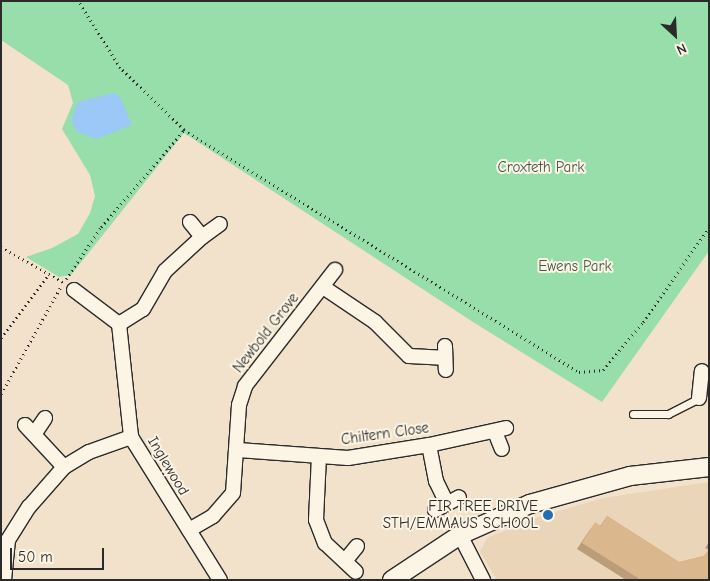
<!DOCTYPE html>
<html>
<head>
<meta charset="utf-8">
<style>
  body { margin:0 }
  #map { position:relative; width:710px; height:581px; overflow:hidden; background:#f2e2cb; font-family:"Comic Neue",sans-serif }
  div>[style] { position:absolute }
  .built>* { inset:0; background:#ebd5b8 }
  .green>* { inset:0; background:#97deab }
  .water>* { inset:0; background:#9bc8f6 }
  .path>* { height:2.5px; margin-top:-1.25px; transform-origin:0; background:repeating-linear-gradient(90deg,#2b2b2b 0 1px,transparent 0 5px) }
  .roads { filter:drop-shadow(1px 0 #2b2b2b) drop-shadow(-1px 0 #2b2b2b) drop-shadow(0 1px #2b2b2b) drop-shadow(0 -1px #2b2b2b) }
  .service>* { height:7px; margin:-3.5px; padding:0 3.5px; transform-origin:3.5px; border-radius:3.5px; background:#fcf5e5 }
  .minor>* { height:14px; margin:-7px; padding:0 7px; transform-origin:7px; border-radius:7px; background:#fcf5e5 }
  .tertiary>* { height:18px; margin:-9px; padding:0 9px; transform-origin:9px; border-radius:9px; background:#fcf5e5 }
  .wall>* { inset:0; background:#bc9d79 }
  .building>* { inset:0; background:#dbb78d }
  .dots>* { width:14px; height:14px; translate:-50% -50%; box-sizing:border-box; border:2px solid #fcf5e5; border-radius:50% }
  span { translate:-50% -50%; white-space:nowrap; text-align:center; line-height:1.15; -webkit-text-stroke:4px #fcf5e5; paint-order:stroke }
  .park-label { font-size:15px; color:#46584b }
  .street-label { font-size:15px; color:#2b2b2b }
  .poi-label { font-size:15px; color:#2b2b2b }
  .right { translate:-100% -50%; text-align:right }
  .frame { position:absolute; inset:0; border:2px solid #2b2b2b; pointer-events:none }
  .north { position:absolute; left:650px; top:10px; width:50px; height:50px; -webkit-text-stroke:4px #fcf5e5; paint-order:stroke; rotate:155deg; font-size:14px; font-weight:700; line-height:20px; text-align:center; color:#2b2b2b }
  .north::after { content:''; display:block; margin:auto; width:18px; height:22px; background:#2b2b2b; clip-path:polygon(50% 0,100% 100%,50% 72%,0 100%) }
  .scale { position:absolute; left:10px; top:548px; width:94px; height:22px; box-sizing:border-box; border:2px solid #2b2b2b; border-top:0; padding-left:6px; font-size:15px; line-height:18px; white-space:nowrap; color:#2b2b2b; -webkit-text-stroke:4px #fcf5e5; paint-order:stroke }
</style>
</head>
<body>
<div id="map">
  <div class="built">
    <i style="clip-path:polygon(709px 482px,709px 580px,497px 580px,480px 552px,487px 538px,538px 517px,603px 498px)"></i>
  </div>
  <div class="green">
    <i style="clip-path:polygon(1px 1px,709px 1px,709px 251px,602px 402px,473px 322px,184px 133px,71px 275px,59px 277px,26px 257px,52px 248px,78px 234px,90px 213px,95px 196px,90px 175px,62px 129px,73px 103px,68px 85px,1px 40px)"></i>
  </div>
  <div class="water">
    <i style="clip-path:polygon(113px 93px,120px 97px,132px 125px,96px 139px,77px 132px,71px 121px,78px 102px)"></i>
  </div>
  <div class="path">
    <i style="left:184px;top:130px;width:463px;rotate:31.5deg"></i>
    <i style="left:579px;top:372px;width:24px;rotate:-5deg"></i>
    <i style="left:603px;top:370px;width:62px;rotate:-50.2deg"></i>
    <i style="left:643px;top:322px;width:116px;rotate:-55.2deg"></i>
    <i style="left:1px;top:247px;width:73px;rotate:29.4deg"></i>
    <i style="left:66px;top:279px;width:63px;rotate:-56.1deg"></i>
    <i style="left:101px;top:227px;width:128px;rotate:-49.4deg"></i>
    <i style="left:184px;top:130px;width:89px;rotate:-135.9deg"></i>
    <i style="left:120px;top:68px;width:79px;rotate:-122.1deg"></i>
    <i style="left:1px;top:338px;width:80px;rotate:-53.1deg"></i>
    <i style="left:1px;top:394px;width:124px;rotate:-60.9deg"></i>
  </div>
  <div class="roads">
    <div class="service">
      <i style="left:633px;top:414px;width:35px"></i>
      <i style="left:668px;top:414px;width:35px;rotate:-27deg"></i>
    </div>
    <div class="minor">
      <i style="left:190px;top:222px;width:19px;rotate:51deg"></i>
      <i style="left:202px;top:237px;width:22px;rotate:-36deg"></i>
      <i style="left:323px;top:287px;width:63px;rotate:33.9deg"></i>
      <i style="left:375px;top:322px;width:48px;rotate:45deg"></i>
      <i style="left:409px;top:356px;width:34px;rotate:3deg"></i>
      <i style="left:74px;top:290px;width:56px;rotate:37.1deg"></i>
      <i style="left:119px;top:324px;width:114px;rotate:83.9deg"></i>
      <i style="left:131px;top:437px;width:168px;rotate:58.1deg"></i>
      <i style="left:119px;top:324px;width:28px;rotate:-32deg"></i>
      <i style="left:143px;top:309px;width:44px;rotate:-59.9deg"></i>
      <i style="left:165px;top:271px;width:50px;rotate:-42.6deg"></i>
      <i style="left:445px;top:346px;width:24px;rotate:88deg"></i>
      <i style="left:699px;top:398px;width:27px;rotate:-84deg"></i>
      <i style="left:25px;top:425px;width:57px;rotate:47.1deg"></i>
      <i style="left:495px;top:432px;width:18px;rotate:68deg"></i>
      <i style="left:35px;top:433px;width:18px;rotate:-56deg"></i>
      <i style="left:429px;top:445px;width:37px;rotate:79deg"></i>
      <i style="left:436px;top:481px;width:25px;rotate:64deg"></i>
      <i style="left:238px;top:450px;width:110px;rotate:4.2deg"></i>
      <i style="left:348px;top:458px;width:82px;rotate:-9.1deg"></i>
      <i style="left:429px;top:445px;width:79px;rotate:-12.4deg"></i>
      <i style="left:319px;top:456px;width:64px;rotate:92.7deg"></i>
      <i style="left:316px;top:520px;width:25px;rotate:69deg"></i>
      <i style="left:325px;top:543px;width:42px;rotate:43.1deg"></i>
      <i style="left:435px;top:510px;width:27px;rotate:-28deg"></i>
      <i style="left:189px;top:530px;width:28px;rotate:-30deg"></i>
      <i style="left:213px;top:516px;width:30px;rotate:-49deg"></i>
      <i style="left:233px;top:493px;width:88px;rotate:-86.1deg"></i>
      <i style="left:239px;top:405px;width:20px;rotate:-72deg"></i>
      <i style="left:245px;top:386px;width:147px;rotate:-52.2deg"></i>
      <i style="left:460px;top:535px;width:51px;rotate:62.9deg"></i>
      <i style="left:345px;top:561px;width:19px;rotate:-51deg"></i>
      <i style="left:4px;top:580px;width:40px;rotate:-84.3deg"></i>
      <i style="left:8px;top:540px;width:39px;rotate:-58deg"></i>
      <i style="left:29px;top:507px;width:53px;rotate:-48.8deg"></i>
      <i style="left:64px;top:467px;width:29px;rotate:-31deg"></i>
      <i style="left:89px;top:452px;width:45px;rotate:-19.7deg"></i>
    </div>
    <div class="tertiary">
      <i style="left:392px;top:580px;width:82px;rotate:-33.5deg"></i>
      <i style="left:460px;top:535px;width:77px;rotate:-23.9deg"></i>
      <i style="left:530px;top:504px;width:104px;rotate:-15.6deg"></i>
      <i style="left:630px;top:476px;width:80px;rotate:-6.5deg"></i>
    </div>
  </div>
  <div class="wall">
    <i style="clip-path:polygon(607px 516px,679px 562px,704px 556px,709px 550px,705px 548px,709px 542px,709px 580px,626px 580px,577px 549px,591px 528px,601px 525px)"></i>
  </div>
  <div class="building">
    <i style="clip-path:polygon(607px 516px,679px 562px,704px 556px,709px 550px,709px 580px,636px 580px,638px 578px,582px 543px,595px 522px,601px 526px)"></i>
  </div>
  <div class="dots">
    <i style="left:548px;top:515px;background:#1f6fb2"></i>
  </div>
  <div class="park-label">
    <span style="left:541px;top:168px">Croxteth Park</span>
    <span style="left:575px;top:267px">Ewens Park</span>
  </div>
  <div class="street-label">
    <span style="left:266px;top:333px;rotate:-52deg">Newbold Grove</span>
    <span style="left:385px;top:434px;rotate:-8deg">Chiltern Close</span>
    <span style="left:168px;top:466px;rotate:59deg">Inglewood</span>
  </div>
  <div class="poi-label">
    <span class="right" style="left:538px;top:515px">FIR TREE DRIVE<br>STH/EMMAUS SCHOOL</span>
  </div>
  <div class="frame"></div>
  <div class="north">N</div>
  <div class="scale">50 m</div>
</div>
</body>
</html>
